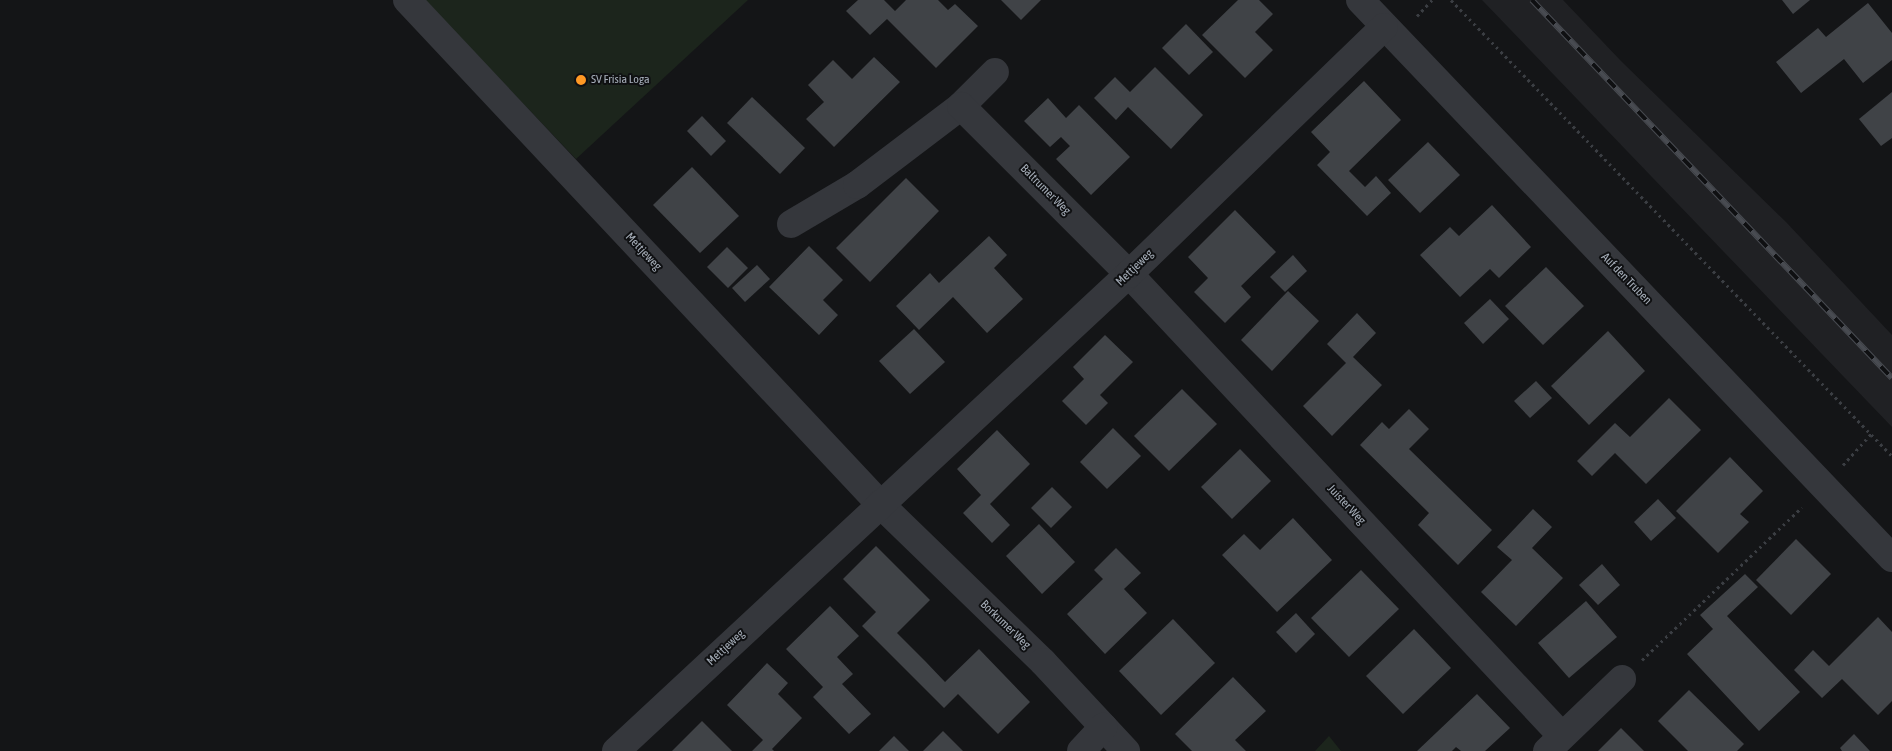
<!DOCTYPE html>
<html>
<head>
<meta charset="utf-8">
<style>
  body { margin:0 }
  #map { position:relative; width:1892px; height:751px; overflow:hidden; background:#141517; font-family:"Asap Condensed",sans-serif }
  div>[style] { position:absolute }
  .built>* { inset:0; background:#202124 }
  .green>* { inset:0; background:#1c251c }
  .building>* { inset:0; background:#404347 }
  .path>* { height:3px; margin-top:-1.5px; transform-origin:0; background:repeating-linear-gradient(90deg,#3b3e43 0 2.5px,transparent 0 6.5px) }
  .street>* { height:28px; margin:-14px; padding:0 14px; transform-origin:14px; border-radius:14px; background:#35373c }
  .rail>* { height:5.5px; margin-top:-2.75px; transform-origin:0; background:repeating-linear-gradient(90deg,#0f1012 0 11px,#484b51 0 22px); box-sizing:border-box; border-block:1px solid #484b51 }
  .dots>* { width:14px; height:14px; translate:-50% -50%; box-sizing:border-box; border:2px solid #0f1012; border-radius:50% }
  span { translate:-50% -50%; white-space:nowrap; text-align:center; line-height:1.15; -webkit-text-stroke:4px #0f1012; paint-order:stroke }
  .poi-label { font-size:12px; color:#a5adb8 }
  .left { translate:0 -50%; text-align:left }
  .street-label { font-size:12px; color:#a5adb8 }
</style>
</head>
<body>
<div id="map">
  <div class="built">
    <i style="clip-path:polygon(1482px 0,1563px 0,1621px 61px,1786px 222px,1892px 335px,1892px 427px)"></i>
  </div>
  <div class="green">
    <i style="clip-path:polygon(424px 0,748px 0,576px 159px)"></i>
    <i style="clip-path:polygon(1329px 736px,1341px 751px,1315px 751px)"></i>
  </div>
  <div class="building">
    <i style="clip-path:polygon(858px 0,884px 0,895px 11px,906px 0,938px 0,948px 10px,955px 4px,978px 26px,936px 68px,887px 19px,870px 35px,846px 11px)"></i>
    <i style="clip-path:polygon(1001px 0,1041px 0,1021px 20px)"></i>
    <i style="clip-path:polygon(1238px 0,1259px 0,1273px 14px,1255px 32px,1273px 50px,1245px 78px,1202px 35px)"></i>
    <i style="clip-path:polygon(1782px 0,1810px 0,1793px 14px)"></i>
    <i style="clip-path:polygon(1868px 3px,1892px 33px,1892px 60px,1863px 83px,1844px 59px,1801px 93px,1776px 62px,1818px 28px,1826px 37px)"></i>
    <i style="clip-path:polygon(1186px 24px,1213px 52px,1189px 75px,1162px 48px)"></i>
    <i style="clip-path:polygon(874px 57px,900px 82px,834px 147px,806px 119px,824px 102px,808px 85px,833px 60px,852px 79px)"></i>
    <i style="clip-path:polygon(1155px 67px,1203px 115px,1171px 149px,1128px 107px,1116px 120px,1094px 98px,1115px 77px,1130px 92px)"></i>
    <i style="clip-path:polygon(1364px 81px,1401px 120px,1349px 171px,1365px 187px,1376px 176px,1391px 193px,1367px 216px,1317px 165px,1330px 152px,1311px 132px)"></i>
    <i style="clip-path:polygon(1892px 92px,1892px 138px,1881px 146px,1859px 119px)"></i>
    <i style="clip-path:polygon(752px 97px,805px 148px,780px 174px,727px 123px)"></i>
    <i style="clip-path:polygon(1048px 98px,1066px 118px,1079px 105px,1130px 157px,1091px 195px,1056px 159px,1070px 146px,1061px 137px,1050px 147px,1024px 121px)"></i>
    <i style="clip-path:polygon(702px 116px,726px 141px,711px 156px,687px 131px)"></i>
    <i style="clip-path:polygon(1428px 142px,1460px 175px,1420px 213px,1388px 180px)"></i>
    <i style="clip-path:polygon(692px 167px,739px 216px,700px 253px,653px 205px)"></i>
    <i style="clip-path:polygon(906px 178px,939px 211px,870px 282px,836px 248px)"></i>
    <i style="clip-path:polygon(1492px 205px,1531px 247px,1499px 278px,1490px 269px,1460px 297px,1420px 255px,1450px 227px,1459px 236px)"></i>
    <i style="clip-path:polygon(1235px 210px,1276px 252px,1241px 286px,1251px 297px,1225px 323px,1194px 292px,1208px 278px,1188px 257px)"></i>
    <i style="clip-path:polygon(989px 236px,1007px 255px,994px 268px,1023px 299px,987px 333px,953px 297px,919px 330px,896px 306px,930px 273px,939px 283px)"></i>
    <i style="clip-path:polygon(809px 246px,843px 280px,823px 300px,838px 315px,819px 335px,769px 287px)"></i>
    <i style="clip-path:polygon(727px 247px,748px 268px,728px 288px,707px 267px)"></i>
    <i style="clip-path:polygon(1293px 255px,1307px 271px,1285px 292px,1270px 277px)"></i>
    <i style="clip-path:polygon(757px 265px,770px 279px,745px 302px,732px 288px)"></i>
    <i style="clip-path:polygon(1546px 267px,1584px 306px,1543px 345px,1505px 306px)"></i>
    <i style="clip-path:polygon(1288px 291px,1319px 321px,1272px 371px,1241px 340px)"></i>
    <i style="clip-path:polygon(1490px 299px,1509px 319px,1483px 344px,1464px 323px)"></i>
    <i style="clip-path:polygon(1357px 313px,1376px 333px,1353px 357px,1382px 385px,1332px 436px,1303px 406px,1346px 363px,1327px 344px)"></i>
    <i style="clip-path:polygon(914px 329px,945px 362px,910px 394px,879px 361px)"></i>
    <i style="clip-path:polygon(1608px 331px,1645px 371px,1589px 425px,1551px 386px)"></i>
    <i style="clip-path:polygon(1105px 335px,1133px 362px,1100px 395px,1108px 403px,1086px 425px,1062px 401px,1084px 379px,1073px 367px)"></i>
    <i style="clip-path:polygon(1536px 381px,1552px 398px,1530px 418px,1514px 401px)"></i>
    <i style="clip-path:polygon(1182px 389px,1217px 424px,1169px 471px,1134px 436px)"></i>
    <i style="clip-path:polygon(1669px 398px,1701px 430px,1646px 484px,1615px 453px,1592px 476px,1577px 461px,1615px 423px,1630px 437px)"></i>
    <i style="clip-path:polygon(1409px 409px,1429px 429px,1409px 449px,1492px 530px,1458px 565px,1418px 525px,1429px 513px,1360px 445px,1382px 422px,1389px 429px)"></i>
    <i style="clip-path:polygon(1113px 428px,1141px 456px,1107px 489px,1080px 462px)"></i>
    <i style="clip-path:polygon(997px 430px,1030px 464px,990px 504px,1010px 525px,992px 543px,963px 513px,981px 495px,957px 469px)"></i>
    <i style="clip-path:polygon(1240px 449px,1271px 481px,1232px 519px,1201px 487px)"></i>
    <i style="clip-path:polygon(1730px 457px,1763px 491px,1740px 514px,1749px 522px,1718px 553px,1676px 511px)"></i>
    <i style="clip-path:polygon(1052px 487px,1072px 507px,1051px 528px,1031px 508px)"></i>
    <i style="clip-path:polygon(1658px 499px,1676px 518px,1651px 541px,1634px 522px)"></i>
    <i style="clip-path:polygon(1533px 509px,1552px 527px,1532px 548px,1563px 578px,1516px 626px,1481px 592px,1512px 560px,1497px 547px)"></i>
    <i style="clip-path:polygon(1293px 518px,1332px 560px,1277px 612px,1222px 555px,1244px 534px,1260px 550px)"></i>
    <i style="clip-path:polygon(1039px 524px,1075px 562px,1042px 594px,1006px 556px)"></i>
    <i style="clip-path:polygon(1796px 539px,1831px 574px,1791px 615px,1756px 580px)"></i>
    <i style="clip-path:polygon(876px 546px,930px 600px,897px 633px,926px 662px,945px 682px,979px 649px,1030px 702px,998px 734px,958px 694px,944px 708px,862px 626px,876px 612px,843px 579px)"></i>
    <i style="clip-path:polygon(1116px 548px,1141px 573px,1124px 589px,1147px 613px,1105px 654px,1067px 614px,1103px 579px,1094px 570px)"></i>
    <i style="clip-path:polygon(1602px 564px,1620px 585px,1598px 605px,1579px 585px)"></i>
    <i style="clip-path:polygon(1361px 570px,1399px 609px,1349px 657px,1311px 618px)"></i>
    <i style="clip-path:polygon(1745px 574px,1758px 587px,1727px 616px,1800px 692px,1759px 731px,1687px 654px,1713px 629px,1700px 615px)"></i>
    <i style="clip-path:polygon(1586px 601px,1617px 637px,1569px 678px,1538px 643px)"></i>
    <i style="clip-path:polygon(830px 606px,859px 636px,837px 657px,853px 674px,842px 684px,871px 714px,849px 734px,813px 697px,823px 687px,786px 649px)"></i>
    <i style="clip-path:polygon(1296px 613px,1315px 634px,1296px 653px,1276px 632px)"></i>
    <i style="clip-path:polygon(1878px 617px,1892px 632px,1892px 701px,1878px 715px,1842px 679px,1822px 698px,1794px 670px,1813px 650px,1829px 666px)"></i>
    <i style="clip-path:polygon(1173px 619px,1215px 663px,1161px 715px,1119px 671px)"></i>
    <i style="clip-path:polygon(1414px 629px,1451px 668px,1403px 714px,1366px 676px)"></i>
    <i style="clip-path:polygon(767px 663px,788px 683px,778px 694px,802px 718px,772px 749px,774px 751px,752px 751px,763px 740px,727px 705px)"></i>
    <i style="clip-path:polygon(1233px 677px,1266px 711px,1235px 740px,1246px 751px,1192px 751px,1175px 734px)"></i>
    <i style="clip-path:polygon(1689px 690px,1744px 744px,1737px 751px,1688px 751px,1658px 721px)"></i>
    <i style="clip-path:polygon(1477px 694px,1510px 728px,1485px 751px,1461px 751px,1456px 747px,1452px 751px,1417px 751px)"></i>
    <i style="clip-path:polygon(702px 721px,732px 751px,672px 751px)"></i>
    <i style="clip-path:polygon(1621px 728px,1644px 751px,1598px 751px)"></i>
    <i style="clip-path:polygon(943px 731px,963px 751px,923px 751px)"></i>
    <i style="clip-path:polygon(1854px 734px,1870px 751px,1842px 751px,1840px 748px)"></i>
    <i style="clip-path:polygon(894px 736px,909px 751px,879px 751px)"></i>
  </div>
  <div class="path">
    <i style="left:1451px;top:0;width:634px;rotate:45.96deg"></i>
    <i style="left:1417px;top:16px;width:22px;rotate:-47deg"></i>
    <i style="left:1843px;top:465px;width:42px;rotate:-47.9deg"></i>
    <i style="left:1642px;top:660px;width:221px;rotate:-43.7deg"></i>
  </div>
  <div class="street">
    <i style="left:407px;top:0;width:691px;rotate:46.82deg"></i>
    <i style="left:880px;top:504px;width:227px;rotate:44.1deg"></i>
    <i style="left:1043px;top:662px;width:122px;rotate:47deg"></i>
    <i style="left:1360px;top:0;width:771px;rotate:46.37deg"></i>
    <i style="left:961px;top:106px;width:48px;rotate:-45deg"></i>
    <i style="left:791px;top:224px;width:77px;rotate:-30.6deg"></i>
    <i style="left:857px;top:185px;width:131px;rotate:-37.2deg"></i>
    <i style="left:961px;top:106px;width:238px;rotate:45deg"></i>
    <i style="left:1129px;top:274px;width:633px;rotate:46.86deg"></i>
    <i style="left:616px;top:751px;width:700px;rotate:-42.92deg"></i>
    <i style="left:1129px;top:274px;width:355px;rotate:-44.1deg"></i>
    <i style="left:1081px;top:751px;width:33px;rotate:-47deg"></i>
    <i style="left:1547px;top:751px;width:104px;rotate:-43.8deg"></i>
  </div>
  <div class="rail">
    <i style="left:1532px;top:0;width:522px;rotate:46.4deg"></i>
  </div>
  <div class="dots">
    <i style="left:581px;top:80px;background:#ff9924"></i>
  </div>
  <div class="poi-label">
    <span class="left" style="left:591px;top:80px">SV Frisia Loga</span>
  </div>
  <div class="street-label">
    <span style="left:1045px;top:190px;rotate:45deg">Baltrumer Weg</span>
    <span style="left:643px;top:252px;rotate:47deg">Mettjeweg</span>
    <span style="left:1135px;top:268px;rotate:-44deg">Mettjeweg</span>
    <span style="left:1626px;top:279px;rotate:46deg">Auf den Truben</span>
    <span style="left:1346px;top:505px;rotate:47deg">Juister Weg</span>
    <span style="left:1005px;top:625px;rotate:44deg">Borkumer Weg</span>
    <span style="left:726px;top:648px;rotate:-43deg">Mettjeweg</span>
  </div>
</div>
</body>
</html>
